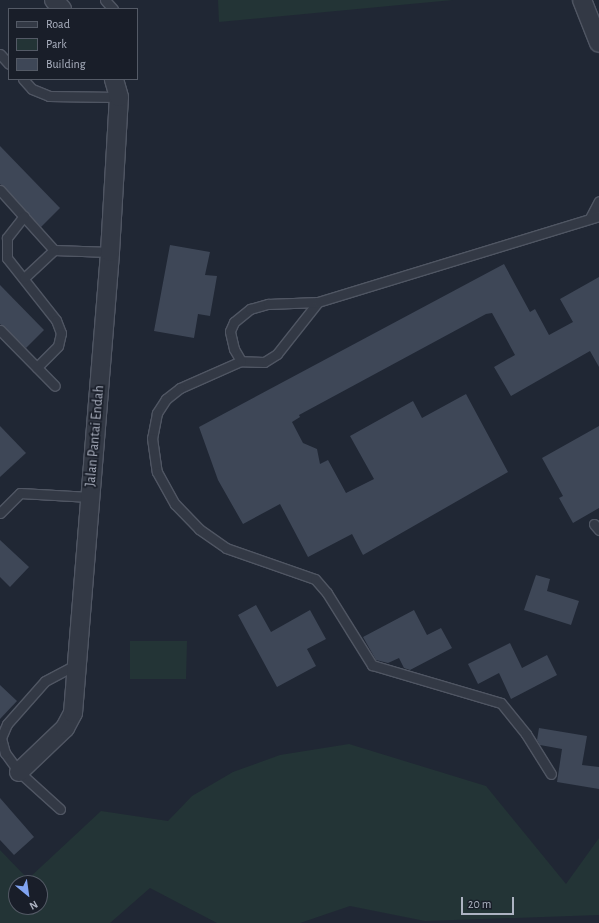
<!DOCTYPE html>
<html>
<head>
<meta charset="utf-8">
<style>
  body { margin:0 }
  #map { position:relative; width:599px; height:923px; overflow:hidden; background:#202734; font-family:"Alegreya Sans",sans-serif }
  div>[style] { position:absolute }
  .green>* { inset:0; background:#233436 }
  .building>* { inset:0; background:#3e4757 }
  .roads { filter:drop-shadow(1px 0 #505663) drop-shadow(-1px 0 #505663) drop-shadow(0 1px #505663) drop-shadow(0 -1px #505663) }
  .service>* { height:9px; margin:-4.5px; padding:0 4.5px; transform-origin:4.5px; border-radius:4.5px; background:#333945 }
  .minor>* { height:18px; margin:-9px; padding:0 9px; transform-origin:9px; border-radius:9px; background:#333945 }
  span { translate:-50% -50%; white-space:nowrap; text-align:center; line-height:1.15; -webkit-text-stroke:3.5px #191e29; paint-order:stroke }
  .street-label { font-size:14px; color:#adb3c2 }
  .legend { position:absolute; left:8px; top:8px; width:130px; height:72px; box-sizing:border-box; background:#191e29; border:1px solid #545a66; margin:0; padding:5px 7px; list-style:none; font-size:12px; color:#adb3c2 }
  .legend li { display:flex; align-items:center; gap:8px; height:20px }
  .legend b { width:20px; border:1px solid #545a66 }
  .north { position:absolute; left:8px; top:875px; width:40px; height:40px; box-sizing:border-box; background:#191e29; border:1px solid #545a66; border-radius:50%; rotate:151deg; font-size:11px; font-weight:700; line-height:16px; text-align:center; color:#adb3c2 }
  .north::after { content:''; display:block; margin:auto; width:14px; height:18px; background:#81a4f2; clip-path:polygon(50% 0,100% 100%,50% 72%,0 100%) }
  .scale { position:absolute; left:461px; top:897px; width:53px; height:18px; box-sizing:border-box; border:2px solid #adb3c2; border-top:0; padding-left:5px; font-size:12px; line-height:14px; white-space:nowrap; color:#adb3c2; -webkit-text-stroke:3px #191e29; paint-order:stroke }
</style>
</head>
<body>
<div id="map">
  <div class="green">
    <i style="clip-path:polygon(218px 0,453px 0,219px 22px)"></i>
    <i style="clip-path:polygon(130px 641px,187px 641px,186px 679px,130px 679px)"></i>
    <i style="clip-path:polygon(evenodd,349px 744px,486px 786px,566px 884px,599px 838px,599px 915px,425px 921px,350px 906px,300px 923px,217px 923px,150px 888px,110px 923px,0 923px,0 850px,28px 879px,101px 811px,168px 821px,192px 796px,233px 772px,280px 755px,349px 744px,16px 883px,40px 883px,40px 907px,16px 907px,16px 883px)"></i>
  </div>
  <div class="building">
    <i style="clip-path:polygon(0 146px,60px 208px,41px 227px,0 184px)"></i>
    <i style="clip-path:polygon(170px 245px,210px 252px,205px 275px,217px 276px,210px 316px,198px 314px,194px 338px,154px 331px)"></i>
    <i style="clip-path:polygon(504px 264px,530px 312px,535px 309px,549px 335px,573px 322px,560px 299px,599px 277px,599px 367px,590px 351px,511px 396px,494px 367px,515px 355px,492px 313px,486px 314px,299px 415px,300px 417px,292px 422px,303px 443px,317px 449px,320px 464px,328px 460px,346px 493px,374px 479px,350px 436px,413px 401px,422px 418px,466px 394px,508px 472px,363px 555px,352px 534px,308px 557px,280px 504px,243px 524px,218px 480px,199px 427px)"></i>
    <i style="clip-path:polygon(0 285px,44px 330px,26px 348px,0 324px)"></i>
    <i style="clip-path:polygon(0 426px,26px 453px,0 477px)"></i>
    <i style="clip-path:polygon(599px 426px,599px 508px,573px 523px,559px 498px,563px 496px,542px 458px)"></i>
    <i style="clip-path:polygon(0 540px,29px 567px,10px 587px,0 577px)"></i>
    <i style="clip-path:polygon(536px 575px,550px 579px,547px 591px,579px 601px,571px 625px,524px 610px)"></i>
    <i style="clip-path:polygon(256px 605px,271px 632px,310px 610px,326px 639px,307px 649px,316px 666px,277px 687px,238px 615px)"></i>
    <i style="clip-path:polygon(414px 610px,427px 635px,441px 628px,452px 648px,410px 670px,404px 668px,399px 658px,388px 663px,376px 660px,363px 637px)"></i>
    <i style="clip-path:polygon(510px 643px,522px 668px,547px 655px,557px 675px,511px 699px,499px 673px,478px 684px,468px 664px)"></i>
    <i style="clip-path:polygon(0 685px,17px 701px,0 719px)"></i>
    <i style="clip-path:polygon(539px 728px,587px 736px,582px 765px,599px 767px,599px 789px,557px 782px,562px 749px,540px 745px,537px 740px)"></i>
    <i style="clip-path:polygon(0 798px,34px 837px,14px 855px,0 840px)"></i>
  </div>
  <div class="roads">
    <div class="service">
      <i style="left:105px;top:0;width:12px;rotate:48deg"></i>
      <i style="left:0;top:54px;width:13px;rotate:48deg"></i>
      <i style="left:23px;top:79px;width:13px;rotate:48deg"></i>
      <i style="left:32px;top:89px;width:18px;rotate:22deg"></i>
      <i style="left:49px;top:96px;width:70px;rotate:0.8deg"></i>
      <i style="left:0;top:190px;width:81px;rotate:48deg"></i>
      <i style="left:54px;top:250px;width:56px;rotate:2deg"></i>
      <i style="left:24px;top:216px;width:28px;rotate:128deg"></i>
      <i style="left:7px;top:238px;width:20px;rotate:90deg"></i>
      <i style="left:7px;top:258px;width:79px;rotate:51.7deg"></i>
      <i style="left:56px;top:320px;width:14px;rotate:69deg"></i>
      <i style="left:61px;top:333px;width:13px;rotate:103deg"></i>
      <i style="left:58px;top:346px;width:30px;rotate:135deg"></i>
      <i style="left:590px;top:218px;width:19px;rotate:-62deg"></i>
      <i style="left:24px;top:278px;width:41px;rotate:-43deg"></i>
      <i style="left:318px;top:302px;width:66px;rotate:128.3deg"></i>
      <i style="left:277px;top:354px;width:15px;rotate:148deg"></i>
      <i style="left:264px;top:362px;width:23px;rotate:-178deg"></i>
      <i style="left:241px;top:361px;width:67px;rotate:156.1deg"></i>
      <i style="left:180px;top:388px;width:18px;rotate:142deg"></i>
      <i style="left:166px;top:399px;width:17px;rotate:123deg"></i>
      <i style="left:157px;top:413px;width:25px;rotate:101deg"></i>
      <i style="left:152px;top:438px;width:34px;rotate:82deg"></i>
      <i style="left:157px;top:472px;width:37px;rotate:61deg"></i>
      <i style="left:175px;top:504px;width:35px;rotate:46deg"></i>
      <i style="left:199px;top:529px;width:33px;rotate:35deg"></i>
      <i style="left:226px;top:548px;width:94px;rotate:19.2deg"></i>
      <i style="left:315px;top:579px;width:18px;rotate:49deg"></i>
      <i style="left:327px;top:593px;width:85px;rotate:58deg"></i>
      <i style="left:372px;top:665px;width:134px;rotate:16.4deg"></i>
      <i style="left:501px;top:703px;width:40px;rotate:51deg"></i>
      <i style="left:526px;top:734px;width:47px;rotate:58deg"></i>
      <i style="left:0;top:330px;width:78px;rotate:45.5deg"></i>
      <i style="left:241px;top:361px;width:14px;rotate:-120deg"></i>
      <i style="left:234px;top:349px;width:18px;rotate:-103deg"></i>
      <i style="left:230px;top:331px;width:10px;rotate:-66deg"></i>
      <i style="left:234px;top:322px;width:21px;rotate:-39deg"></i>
      <i style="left:250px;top:309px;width:19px;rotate:-16deg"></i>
      <i style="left:268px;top:304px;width:50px;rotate:-2.3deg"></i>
      <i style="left:318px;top:302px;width:294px;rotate:-17deg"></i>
      <i style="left:0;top:513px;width:28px;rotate:-45deg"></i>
      <i style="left:20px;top:493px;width:70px;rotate:3.3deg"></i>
      <i style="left:594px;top:524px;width:8px;rotate:50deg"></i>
      <i style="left:60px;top:809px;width:55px;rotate:-137.9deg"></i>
      <i style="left:19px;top:772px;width:24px;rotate:-126deg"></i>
      <i style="left:5px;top:753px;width:16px;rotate:-105deg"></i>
      <i style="left:1px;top:738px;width:15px;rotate:-67deg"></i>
      <i style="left:7px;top:724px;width:57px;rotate:-48.5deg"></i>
      <i style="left:45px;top:681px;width:36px;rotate:-28deg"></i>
    </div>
    <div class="minor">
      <i style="left:54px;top:0;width:12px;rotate:48deg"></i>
      <i style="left:582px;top:0;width:46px;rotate:68.4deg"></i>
      <i style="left:19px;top:772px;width:64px;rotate:-43.7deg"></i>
      <i style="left:65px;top:728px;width:17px;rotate:-62deg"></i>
      <i style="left:73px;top:713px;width:462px;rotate:-85.4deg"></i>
      <i style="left:110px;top:252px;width:155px;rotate:-86.7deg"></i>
      <i style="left:119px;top:97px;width:19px;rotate:-106deg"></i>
    </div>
  </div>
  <div class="street-label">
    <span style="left:95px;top:436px;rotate:-85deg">Jalan Pantai Endah</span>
  </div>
  <ul class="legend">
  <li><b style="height:5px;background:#333945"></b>Road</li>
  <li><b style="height:11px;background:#233436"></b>Park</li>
  <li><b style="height:11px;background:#3e4757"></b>Building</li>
  </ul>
  <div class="north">N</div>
  <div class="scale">20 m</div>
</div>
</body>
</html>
